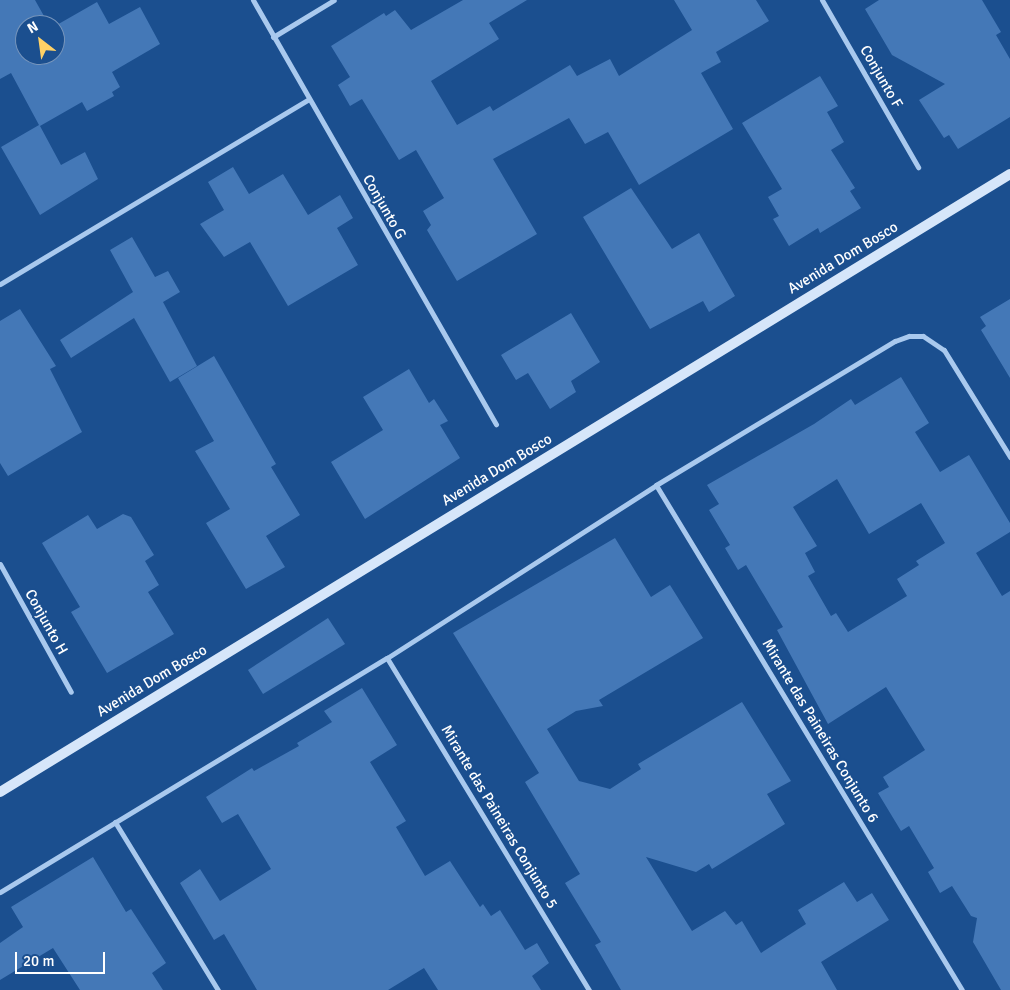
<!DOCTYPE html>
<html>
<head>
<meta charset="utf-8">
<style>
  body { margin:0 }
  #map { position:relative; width:1010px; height:990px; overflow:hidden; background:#1b4f8f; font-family:Signika,sans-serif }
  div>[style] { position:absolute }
  .building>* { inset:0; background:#4478b7 }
  .street>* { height:5px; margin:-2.5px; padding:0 2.5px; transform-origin:2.5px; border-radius:2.5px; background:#a9c9ee }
  .secondary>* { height:10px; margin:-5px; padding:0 5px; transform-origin:5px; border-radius:5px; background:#d6e6fa }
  span { translate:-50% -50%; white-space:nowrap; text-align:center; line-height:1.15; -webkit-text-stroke:4px #1b4f8f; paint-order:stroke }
  .street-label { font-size:15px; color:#fff }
  .north { position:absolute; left:15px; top:15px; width:50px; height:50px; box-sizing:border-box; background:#1b4f8f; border:1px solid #7695bc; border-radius:50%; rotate:330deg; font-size:14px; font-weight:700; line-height:20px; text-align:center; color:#fff }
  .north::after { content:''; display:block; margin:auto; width:18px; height:22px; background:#ffd166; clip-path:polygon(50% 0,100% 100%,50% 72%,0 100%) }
  .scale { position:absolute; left:15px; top:952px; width:90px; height:22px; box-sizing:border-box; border:2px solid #fff; border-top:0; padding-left:6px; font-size:15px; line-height:18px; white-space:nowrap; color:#fff; -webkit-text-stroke:4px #1b4f8f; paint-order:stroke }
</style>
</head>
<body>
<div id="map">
  <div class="building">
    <i style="clip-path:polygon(0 0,35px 0,49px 25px,25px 25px,25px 55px,55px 55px,55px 26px,97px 2px,109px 24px,140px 7px,160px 44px,112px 72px,120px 87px,112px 92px,114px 96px,87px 111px,82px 102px,40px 126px,61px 165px,85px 152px,98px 179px,40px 215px,1px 147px,39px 125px,11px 73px,0 79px)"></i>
    <i style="clip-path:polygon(463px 0,527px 0,489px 23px,499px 39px,431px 81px,457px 125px,490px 106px,493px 111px,570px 65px,577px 76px,610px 59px,619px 76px,692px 30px,674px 0,756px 0,769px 21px,716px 52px,721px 62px,701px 73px,733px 129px,639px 185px,608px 132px,585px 144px,569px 118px,493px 159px,537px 234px,457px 281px,427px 230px,431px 225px,423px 211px,444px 198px,416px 150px,399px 160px,362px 99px,350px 106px,338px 85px,350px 77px,331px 46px,384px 13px,386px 16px,395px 10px,411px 30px)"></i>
    <i style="clip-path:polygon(879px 0,982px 0,1001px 32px,996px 35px,1010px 59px,1010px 117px,958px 149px,949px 135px,944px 138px,919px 100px,945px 84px,892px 55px,865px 9px)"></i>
    <i style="clip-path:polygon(820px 76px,838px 106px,827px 112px,844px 142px,831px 150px,855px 188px,850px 191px,861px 208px,820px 233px,818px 228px,789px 246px,773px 219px,779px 216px,768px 197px,782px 189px,742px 123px)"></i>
    <i style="clip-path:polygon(233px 167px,249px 194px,283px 174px,308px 215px,340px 195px,353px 218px,337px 228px,358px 265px,288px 306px,250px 242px,224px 257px,200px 224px,224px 210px,208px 182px)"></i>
    <i style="clip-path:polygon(631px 188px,672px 249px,699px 233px,735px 296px,709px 312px,703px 301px,650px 329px,583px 217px)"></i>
    <i style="clip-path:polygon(132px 237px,155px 277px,168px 271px,180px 292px,163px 302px,197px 366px,170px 382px,134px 318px,71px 358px,60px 340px,133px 292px,110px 250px)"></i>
    <i style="clip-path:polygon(1010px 299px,1010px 378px,981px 330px,986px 326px,980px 317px)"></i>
    <i style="clip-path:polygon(20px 309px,56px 366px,50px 369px,82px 432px,8px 476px,0 463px,0 321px)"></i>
    <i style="clip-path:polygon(571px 313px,600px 362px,571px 381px,576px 392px,550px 409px,528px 373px,516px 380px,501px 355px)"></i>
    <i style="clip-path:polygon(214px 356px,276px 464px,271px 467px,300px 515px,266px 536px,285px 567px,246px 589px,206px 523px,230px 509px,195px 451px,214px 441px,178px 378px)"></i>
    <i style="clip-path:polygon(409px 369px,429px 403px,434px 399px,448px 421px,440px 425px,460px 458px,365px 519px,331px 462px,383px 430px,363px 397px)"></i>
    <i style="clip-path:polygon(evenodd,901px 377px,929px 423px,915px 432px,940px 472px,969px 455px,1010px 523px,1010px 532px,976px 553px,1002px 596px,1010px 591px,1010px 990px,1001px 990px,973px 942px,977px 918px,971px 916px,952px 886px,940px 893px,928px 872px,934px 868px,909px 826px,901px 831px,878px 793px,889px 787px,883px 777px,925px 750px,886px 687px,828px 724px,777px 630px,783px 627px,746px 565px,738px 570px,725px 548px,730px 545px,709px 510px,719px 504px,707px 485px,814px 424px,851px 399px,855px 405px,901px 377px,837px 479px,869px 534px,921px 503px,945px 543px,916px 561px,919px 565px,897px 579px,907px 596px,848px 632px,836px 613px,831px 616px,808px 576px,815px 572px,805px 553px,817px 546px,793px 507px,837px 479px)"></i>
    <i style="clip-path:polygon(123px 514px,131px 517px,154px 555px,145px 561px,159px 585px,148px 592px,174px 634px,107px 673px,71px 612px,80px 607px,42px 543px,88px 515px,97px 529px)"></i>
    <i style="clip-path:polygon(615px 538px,651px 597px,670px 585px,703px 638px,599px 700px,603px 706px,576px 711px,547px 729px,579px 781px,610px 789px,641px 769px,638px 764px,742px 702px,791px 781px,767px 794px,785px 824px,712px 869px,709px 864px,696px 872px,646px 857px,692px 931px,725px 911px,736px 925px,742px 921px,761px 953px,806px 924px,798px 910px,844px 882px,857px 902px,872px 893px,889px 920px,821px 962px,837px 990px,621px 990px,595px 945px,601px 942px,565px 883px,580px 874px,525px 782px,539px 773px,453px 633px)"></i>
    <i style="clip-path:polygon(328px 618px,345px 644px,263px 694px,248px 670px)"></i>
    <i style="clip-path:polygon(362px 688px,397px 745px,370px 762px,406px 821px,396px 827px,425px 876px,450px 861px,480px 907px,483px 904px,491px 916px,500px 910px,525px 950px,537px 943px,549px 963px,532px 976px,541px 990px,438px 990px,424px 968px,388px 990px,257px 990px,224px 934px,214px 940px,180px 883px,200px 869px,220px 901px,271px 869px,238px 814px,222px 823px,206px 797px,252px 768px,254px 771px,299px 746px,297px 743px,332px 722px,324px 711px)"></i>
    <i style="clip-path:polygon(93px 857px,126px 912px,131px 909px,166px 963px,152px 973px,163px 990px,80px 990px,53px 948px,0 980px,0 943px,23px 927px,11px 907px)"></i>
  </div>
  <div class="street">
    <i style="left:253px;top:0;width:489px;rotate:60.2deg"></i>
    <i style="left:822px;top:0;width:193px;rotate:60.1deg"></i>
    <i style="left:273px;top:37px;width:71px;rotate:-31.2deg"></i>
    <i style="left:0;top:284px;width:359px;rotate:-30.9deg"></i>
    <i style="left:656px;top:485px;width:590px;rotate:58.79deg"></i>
    <i style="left:0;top:564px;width:146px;rotate:61deg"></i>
    <i style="left:387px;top:658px;width:389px;rotate:58.7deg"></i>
    <i style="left:115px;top:822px;width:197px;rotate:58.5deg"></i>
    <i style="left:0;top:892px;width:452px;rotate:-31.2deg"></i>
    <i style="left:387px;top:658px;width:320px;rotate:-32.7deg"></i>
    <i style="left:656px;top:485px;width:279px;rotate:-31.1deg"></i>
    <i style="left:895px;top:341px;width:15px;rotate:-20deg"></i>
    <i style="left:909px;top:336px;width:14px"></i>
    <i style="left:923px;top:336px;width:25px;rotate:34deg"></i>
    <i style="left:944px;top:350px;width:126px;rotate:58.3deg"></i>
  </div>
  <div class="secondary">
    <i style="left:0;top:792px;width:1184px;rotate:-31.46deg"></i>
  </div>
  <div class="street-label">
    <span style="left:881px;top:77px;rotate:60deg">Conjunto F</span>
    <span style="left:384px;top:207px;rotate:60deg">Conjunto G</span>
    <span style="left:843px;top:258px;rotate:-31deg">Avenida Dom Bosco</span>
    <span style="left:497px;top:470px;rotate:-31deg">Avenida Dom Bosco</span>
    <span style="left:46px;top:622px;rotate:61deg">Conjunto H</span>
    <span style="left:152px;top:681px;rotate:-31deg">Avenida Dom Bosco</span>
    <span style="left:820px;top:731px;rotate:59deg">Mirante das Paineiras Conjunto 6</span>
    <span style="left:499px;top:817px;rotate:59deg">Mirante das Paineiras Conjunto 5</span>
  </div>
  <div class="north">N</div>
  <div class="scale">20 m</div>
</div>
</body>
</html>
